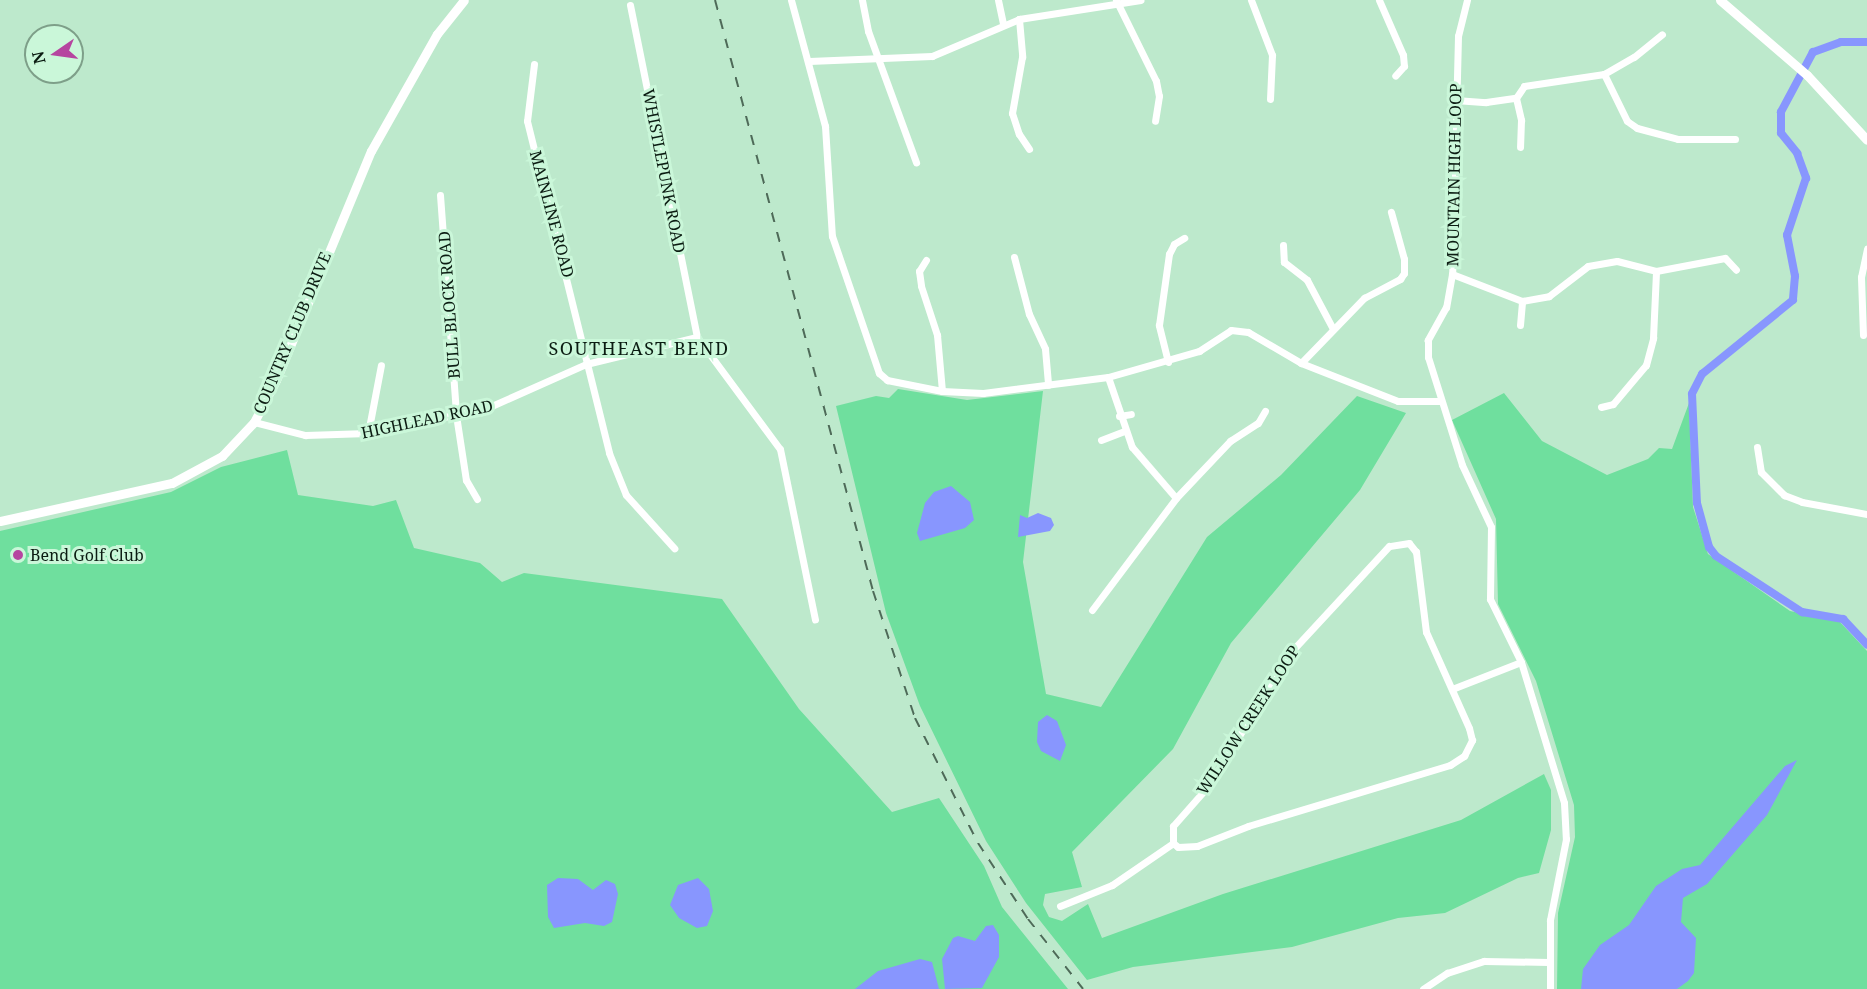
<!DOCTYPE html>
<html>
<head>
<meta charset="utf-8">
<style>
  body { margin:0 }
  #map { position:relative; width:1867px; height:989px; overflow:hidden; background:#bde9cc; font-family:"Noto Serif",serif }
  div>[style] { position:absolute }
  .green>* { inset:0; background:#6fdf9e }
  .water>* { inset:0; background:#8896fe }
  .canal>* { height:8px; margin:-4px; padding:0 4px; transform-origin:4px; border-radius:4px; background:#8896fe }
  .street>* { height:7px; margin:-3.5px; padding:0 3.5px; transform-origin:3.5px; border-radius:3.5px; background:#fff }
  .secondary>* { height:9px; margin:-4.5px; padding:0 4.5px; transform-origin:4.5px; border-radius:4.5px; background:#fff }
  .rail>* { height:2px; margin-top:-1px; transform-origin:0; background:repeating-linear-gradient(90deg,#4e6a58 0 10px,transparent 0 20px) }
  .dots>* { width:16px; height:16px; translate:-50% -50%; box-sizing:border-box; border:3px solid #caf7d9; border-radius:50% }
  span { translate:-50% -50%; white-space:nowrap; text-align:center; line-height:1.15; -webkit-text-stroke:6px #caf7d9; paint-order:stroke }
  .street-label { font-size:16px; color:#0b1c12 }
  .poi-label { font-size:16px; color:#0b1c12 }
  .left { translate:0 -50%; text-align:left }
  .neighbourhood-label { font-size:18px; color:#0b1c12; letter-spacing:1.5px }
  .north { position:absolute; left:24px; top:24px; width:60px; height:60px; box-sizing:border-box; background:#caf7d9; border:2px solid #7e9f89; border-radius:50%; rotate:257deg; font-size:16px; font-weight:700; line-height:24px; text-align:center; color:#0b1c12 }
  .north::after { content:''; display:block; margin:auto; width:21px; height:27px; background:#b645a0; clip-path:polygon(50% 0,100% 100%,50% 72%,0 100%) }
</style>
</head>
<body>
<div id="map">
  <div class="green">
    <i style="clip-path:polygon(898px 389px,967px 400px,1043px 391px,1023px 562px,1046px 694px,1101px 707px,1207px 537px,1281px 475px,1357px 396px,1406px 413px,1360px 490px,1231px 643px,1173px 749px,1072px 852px,1082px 887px,1045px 894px,1043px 905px,1049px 917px,1062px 921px,1088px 904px,1102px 938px,1223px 894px,1461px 820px,1544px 774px,1551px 790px,1551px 830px,1539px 873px,1518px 878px,1445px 913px,1398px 918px,1292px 947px,1133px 967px,1087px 980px,1026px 903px,986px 841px,920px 706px,886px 613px,836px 406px,876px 396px,889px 398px)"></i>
    <i style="clip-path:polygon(1504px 393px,1542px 441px,1607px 475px,1648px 459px,1659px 448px,1672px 449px,1689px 403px,1693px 507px,1708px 554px,1790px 611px,1839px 621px,1867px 651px,1867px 989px,1557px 989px,1558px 913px,1575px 837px,1574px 805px,1536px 681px,1498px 604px,1496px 519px,1452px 420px)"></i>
    <i style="clip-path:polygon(287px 450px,298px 495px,373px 506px,396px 500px,414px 548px,480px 563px,502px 582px,524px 573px,722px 599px,799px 709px,892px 812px,939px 798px,984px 866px,1002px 907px,1068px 989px,0 989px,0 531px,171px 492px,221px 467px)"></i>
  </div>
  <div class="water">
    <i style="clip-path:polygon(951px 486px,970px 502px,974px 520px,965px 528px,920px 541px,917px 533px,925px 503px,934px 492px)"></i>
    <i style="clip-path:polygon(1038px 513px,1051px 518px,1054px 525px,1050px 531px,1018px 537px,1020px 515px,1027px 518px)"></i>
    <i style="clip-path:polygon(1047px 715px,1057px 721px,1066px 745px,1060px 761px,1041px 751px,1037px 742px,1038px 722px)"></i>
    <i style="clip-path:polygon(1797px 760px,1767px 815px,1707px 884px,1683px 898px,1681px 922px,1696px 938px,1694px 973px,1688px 981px,1677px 989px,1581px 989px,1583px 969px,1600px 945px,1629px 925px,1656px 886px,1682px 869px,1700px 865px,1785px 766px)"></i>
    <i style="clip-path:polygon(558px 878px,578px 879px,593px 890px,606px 880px,615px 884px,618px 894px,612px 922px,604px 926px,585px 923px,554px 928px,548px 917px,547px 885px)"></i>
    <i style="clip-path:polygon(698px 878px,709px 889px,713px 911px,707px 926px,697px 928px,679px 918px,670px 905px,678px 885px)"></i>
    <i style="clip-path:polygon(993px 925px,999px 935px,999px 957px,982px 988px,945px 989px,942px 959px,953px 938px,958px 936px,975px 941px,986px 926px)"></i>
    <i style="clip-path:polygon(920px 959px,932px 962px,939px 989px,855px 989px,878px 971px)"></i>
  </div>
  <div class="canal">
    <i style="left:1867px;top:42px;width:26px;rotate:180deg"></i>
    <i style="left:1841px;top:42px;width:30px;rotate:160deg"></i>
    <i style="left:1813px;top:52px;width:68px;rotate:118.1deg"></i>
    <i style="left:1781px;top:112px;width:21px;rotate:90deg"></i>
    <i style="left:1781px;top:133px;width:26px;rotate:51deg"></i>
    <i style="left:1797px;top:153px;width:27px;rotate:70deg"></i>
    <i style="left:1806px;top:178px;width:60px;rotate:108.4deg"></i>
    <i style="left:1787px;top:235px;width:42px;rotate:79deg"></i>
    <i style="left:1795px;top:276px;width:24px;rotate:95deg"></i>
    <i style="left:1793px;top:300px;width:117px;rotate:140.9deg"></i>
    <i style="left:1702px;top:374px;width:22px;rotate:117deg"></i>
    <i style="left:1692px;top:394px;width:109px;rotate:87.4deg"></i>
    <i style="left:1697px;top:503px;width:46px;rotate:74.7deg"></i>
    <i style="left:1709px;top:547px;width:11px;rotate:52deg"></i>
    <i style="left:1716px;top:556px;width:103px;rotate:33.1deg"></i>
    <i style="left:1802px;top:612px;width:42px;rotate:9.7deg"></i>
    <i style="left:1843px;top:619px;width:35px;rotate:47deg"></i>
  </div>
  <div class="street">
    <i style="left:791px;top:0;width:131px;rotate:74.9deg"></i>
    <i style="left:825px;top:126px;width:110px;rotate:86.4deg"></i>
    <i style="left:832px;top:236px;width:145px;rotate:71.1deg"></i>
    <i style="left:879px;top:373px;width:11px;rotate:41deg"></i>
    <i style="left:887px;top:380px;width:56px;rotate:11.3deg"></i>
    <i style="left:942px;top:391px;width:41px;rotate:2.8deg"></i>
    <i style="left:983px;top:393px;width:126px;rotate:-7.3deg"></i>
    <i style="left:1108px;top:377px;width:95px;rotate:-15.9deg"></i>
    <i style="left:1199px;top:351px;width:38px;rotate:-33deg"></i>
    <i style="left:1231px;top:330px;width:17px;rotate:7deg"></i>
    <i style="left:1248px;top:332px;width:61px;rotate:30.3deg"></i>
    <i style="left:1301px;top:363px;width:104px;rotate:21.4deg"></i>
    <i style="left:1398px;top:401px;width:42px"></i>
    <i style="left:862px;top:0;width:32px;rotate:79deg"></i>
    <i style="left:868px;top:31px;width:140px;rotate:69.9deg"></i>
    <i style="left:998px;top:0;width:25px;rotate:78deg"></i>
    <i style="left:1116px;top:0;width:90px;rotate:63.7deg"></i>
    <i style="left:1156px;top:81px;width:15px;rotate:79deg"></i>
    <i style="left:1159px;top:96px;width:25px;rotate:99deg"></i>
    <i style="left:1251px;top:0;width:59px;rotate:69.1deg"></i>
    <i style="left:1272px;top:55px;width:44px;rotate:92.6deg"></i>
    <i style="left:1379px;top:0;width:60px;rotate:66.4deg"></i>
    <i style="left:1403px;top:55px;width:11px;rotate:85deg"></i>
    <i style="left:1404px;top:66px;width:13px;rotate:132deg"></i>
    <i style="left:1467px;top:0;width:37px;rotate:104deg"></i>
    <i style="left:1458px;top:36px;width:238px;rotate:91.4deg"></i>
    <i style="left:1452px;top:274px;width:34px;rotate:100deg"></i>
    <i style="left:1446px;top:307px;width:38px;rotate:119deg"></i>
    <i style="left:1428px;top:340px;width:17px;rotate:90deg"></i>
    <i style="left:1428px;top:357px;width:113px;rotate:72.5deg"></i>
    <i style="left:1462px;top:465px;width:68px;rotate:64.9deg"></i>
    <i style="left:1491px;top:527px;width:72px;rotate:90.8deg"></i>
    <i style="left:1490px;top:599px;width:70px;rotate:63.8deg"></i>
    <i style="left:1521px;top:662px;width:147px;rotate:73deg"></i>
    <i style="left:1564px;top:803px;width:36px;rotate:87deg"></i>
    <i style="left:1566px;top:839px;width:83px;rotate:101.2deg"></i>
    <i style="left:1550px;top:920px;width:69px;rotate:90deg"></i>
    <i style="left:630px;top:5px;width:339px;rotate:78.6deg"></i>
    <i style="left:697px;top:337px;width:139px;rotate:53.5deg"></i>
    <i style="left:780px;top:449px;width:174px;rotate:78.4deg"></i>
    <i style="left:1019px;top:19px;width:38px;rotate:85deg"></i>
    <i style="left:1022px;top:57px;width:57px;rotate:100.1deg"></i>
    <i style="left:1012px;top:113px;width:22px;rotate:72deg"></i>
    <i style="left:1019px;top:134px;width:18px;rotate:56deg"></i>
    <i style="left:809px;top:61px;width:123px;rotate:-2.3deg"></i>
    <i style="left:932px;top:56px;width:95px;rotate:-23deg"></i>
    <i style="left:1019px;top:19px;width:123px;rotate:-8.9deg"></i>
    <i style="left:534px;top:64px;width:57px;rotate:97deg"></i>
    <i style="left:527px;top:121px;width:342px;rotate:76.1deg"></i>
    <i style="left:609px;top:453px;width:45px;rotate:68deg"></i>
    <i style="left:626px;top:495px;width:72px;rotate:47.8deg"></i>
    <i style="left:1604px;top:74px;width:52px;rotate:63.9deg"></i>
    <i style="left:1627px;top:121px;width:12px;rotate:35deg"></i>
    <i style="left:1637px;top:128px;width:42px;rotate:15deg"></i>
    <i style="left:1678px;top:139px;width:57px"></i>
    <i style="left:1516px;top:98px;width:23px;rotate:77deg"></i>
    <i style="left:1521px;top:120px;width:27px;rotate:92deg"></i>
    <i style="left:1455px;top:100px;width:31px;rotate:4deg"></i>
    <i style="left:1486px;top:102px;width:30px;rotate:-8deg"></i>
    <i style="left:1516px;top:98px;width:14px;rotate:-56deg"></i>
    <i style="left:1524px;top:86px;width:81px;rotate:-8.5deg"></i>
    <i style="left:1604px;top:74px;width:34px;rotate:-30deg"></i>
    <i style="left:1634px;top:57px;width:36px;rotate:-39deg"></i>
    <i style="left:440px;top:195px;width:221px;rotate:85.8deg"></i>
    <i style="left:456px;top:415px;width:66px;rotate:81.3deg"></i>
    <i style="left:466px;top:480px;width:22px;rotate:60deg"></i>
    <i style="left:1283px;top:245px;width:17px;rotate:87deg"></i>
    <i style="left:1284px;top:262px;width:29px;rotate:38deg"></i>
    <i style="left:1307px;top:280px;width:55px;rotate:62deg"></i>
    <i style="left:1014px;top:257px;width:59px;rotate:75.3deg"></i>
    <i style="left:1029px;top:314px;width:38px;rotate:65deg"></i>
    <i style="left:1045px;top:349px;width:36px;rotate:85deg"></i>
    <i style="left:926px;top:260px;width:13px;rotate:122deg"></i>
    <i style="left:919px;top:271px;width:15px;rotate:82deg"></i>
    <i style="left:921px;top:286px;width:52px;rotate:71.9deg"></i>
    <i style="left:937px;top:335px;width:56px;rotate:84.9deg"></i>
    <i style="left:1452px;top:274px;width:75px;rotate:21.1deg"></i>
    <i style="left:1522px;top:301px;width:27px;rotate:-10deg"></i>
    <i style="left:1549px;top:296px;width:49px;rotate:-37.6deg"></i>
    <i style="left:1588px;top:266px;width:29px;rotate:-10deg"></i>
    <i style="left:1617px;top:261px;width:40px;rotate:14.4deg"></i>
    <i style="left:1656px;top:271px;width:70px;rotate:-10.7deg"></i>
    <i style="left:1725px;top:258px;width:16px;rotate:47deg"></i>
    <i style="left:1520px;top:325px;width:24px;rotate:-85deg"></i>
    <i style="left:1863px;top:335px;width:58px;rotate:-92deg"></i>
    <i style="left:1861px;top:277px;width:29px;rotate:-78deg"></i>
    <i style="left:1168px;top:362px;width:38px;rotate:-104deg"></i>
    <i style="left:1159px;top:325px;width:72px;rotate:-82deg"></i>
    <i style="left:1169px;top:254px;width:11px;rotate:-63deg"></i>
    <i style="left:1174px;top:244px;width:12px;rotate:-31deg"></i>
    <i style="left:1301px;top:363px;width:91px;rotate:-45.9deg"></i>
    <i style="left:1364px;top:298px;width:41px;rotate:-27.8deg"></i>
    <i style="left:1400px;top:279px;width:7px;rotate:-56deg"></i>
    <i style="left:1404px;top:273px;width:14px;rotate:-90deg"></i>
    <i style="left:1404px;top:259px;width:49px;rotate:-105.5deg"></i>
    <i style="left:1108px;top:377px;width:74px;rotate:71.1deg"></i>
    <i style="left:1132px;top:447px;width:67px;rotate:49.2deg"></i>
    <i style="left:1601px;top:407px;width:12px;rotate:-14deg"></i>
    <i style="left:1613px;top:404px;width:51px;rotate:-49.8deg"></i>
    <i style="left:1646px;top:365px;width:28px;rotate:-75deg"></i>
    <i style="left:1653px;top:338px;width:67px;rotate:-87.4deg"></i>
    <i style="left:1119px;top:416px;width:12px;rotate:-9deg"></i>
    <i style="left:254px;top:422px;width:53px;rotate:14.3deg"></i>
    <i style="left:305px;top:435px;width:63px;rotate:-1.8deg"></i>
    <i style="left:368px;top:433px;width:122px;rotate:-11.9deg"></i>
    <i style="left:487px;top:408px;width:108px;rotate:-24deg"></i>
    <i style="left:586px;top:364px;width:114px;rotate:-13.7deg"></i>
    <i style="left:368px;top:433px;width:69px;rotate:-79.2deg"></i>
    <i style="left:1101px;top:440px;width:25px;rotate:-21deg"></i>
    <i style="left:1757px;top:447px;width:25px;rotate:81deg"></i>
    <i style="left:1761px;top:472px;width:33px;rotate:45deg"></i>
    <i style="left:1784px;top:495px;width:19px;rotate:21deg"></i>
    <i style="left:1802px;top:502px;width:66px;rotate:10.5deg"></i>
    <i style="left:1092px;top:610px;width:140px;rotate:-53.1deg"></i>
    <i style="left:1176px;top:498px;width:79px;rotate:-46.5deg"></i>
    <i style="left:1230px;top:441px;width:33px;rotate:-33deg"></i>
    <i style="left:1258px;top:423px;width:14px;rotate:-60deg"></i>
    <i style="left:1452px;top:689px;width:74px;rotate:-21.4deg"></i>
    <i style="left:1060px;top:906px;width:56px;rotate:-22deg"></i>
    <i style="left:1112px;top:885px;width:74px;rotate:-34.5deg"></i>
    <i style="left:1173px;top:843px;width:6px;rotate:39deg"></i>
    <i style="left:1178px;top:847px;width:19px;rotate:-3deg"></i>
    <i style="left:1197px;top:846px;width:55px;rotate:-21.4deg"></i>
    <i style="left:1248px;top:826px;width:211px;rotate:-16.8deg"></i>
    <i style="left:1450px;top:765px;width:17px;rotate:-33deg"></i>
    <i style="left:1464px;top:756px;width:18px;rotate:-63deg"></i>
    <i style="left:1472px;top:740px;width:12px;rotate:-104deg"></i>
    <i style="left:1469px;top:728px;width:105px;rotate:-114.1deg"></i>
    <i style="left:1426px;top:632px;width:81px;rotate:-97.1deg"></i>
    <i style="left:1416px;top:552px;width:11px;rotate:-128deg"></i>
    <i style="left:1409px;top:543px;width:20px;rotate:171deg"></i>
    <i style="left:1389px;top:546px;width:149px;rotate:132.8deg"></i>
    <i style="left:1288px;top:655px;width:151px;rotate:121.2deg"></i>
    <i style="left:1210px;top:784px;width:56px;rotate:131.4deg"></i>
    <i style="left:1173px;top:826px;width:17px;rotate:90deg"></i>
    <i style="left:1423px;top:989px;width:29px;rotate:-34deg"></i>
    <i style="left:1447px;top:973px;width:39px;rotate:-18deg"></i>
    <i style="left:1484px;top:961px;width:65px;rotate:0.9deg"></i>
  </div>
  <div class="secondary">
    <i style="left:1720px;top:0;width:115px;rotate:40.8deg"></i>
    <i style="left:1807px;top:75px;width:88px;rotate:47.3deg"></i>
    <i style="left:0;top:521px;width:176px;rotate:-12.5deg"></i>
    <i style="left:172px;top:483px;width:57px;rotate:-28.4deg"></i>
    <i style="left:222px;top:456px;width:47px;rotate:-46.7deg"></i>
    <i style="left:254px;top:422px;width:47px;rotate:-62.4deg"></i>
    <i style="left:276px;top:380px;width:248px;rotate:-67.5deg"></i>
    <i style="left:371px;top:151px;width:134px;rotate:-60.6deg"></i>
    <i style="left:437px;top:34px;width:43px;rotate:-51.5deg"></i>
  </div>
  <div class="rail">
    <i style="left:715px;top:0;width:612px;rotate:75.03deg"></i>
    <i style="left:873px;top:591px;width:134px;rotate:71.7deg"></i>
    <i style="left:915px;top:718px;width:140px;rotate:63.3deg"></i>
    <i style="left:978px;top:843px;width:91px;rotate:56.7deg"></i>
    <i style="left:1028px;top:919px;width:89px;rotate:51.8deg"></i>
  </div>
  <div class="dots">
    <i style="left:18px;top:555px;background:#b645a0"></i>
  </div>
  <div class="street-label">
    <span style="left:664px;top:171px;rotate:79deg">WHISTLEPUNK ROAD</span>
    <span style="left:1454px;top:175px;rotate:-89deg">MOUNTAIN HIGH LOOP</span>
    <span style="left:552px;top:214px;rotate:75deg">MAINLINE ROAD</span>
    <span style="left:449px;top:305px;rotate:-94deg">BULL BLOCK ROAD</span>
    <span style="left:292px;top:333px;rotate:-67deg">COUNTRY CLUB DRIVE</span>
    <span style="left:427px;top:419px;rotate:-12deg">HIGHLEAD ROAD</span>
    <span style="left:1248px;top:720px;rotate:-57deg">WILLOW CREEK LOOP</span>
  </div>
  <div class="poi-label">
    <span class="left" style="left:30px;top:555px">Bend Golf Club</span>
  </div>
  <div class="neighbourhood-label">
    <span style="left:639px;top:348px">SOUTHEAST BEND</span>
  </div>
  <div class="north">N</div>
</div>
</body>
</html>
